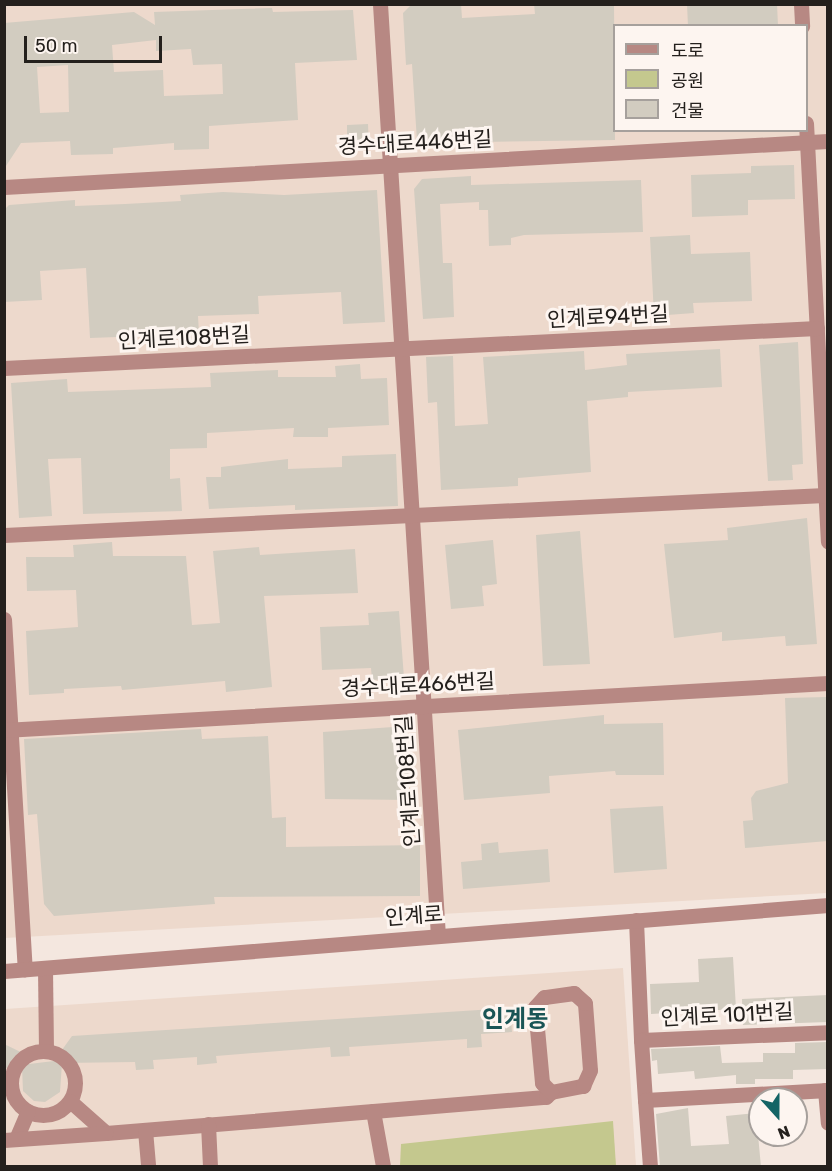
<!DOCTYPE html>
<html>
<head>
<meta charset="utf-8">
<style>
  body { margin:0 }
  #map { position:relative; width:832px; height:1171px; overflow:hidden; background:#f4e7df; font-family:Rubik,"Noto Sans KR",sans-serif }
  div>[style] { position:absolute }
  .built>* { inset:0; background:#edd9cc }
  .green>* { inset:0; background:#c4c88e }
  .building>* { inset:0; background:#d2ccc0 }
  .minor>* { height:15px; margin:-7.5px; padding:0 7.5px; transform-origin:7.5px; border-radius:7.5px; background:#b78883 }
  .minor>.ring { margin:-7.5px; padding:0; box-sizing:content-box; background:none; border:15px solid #b78883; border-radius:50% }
  span { translate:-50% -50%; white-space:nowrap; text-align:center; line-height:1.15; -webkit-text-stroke:6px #fdf5f0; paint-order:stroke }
  .street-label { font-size:21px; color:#24201d }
  .quarter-label { font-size:24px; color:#195556; font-weight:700 }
  .frame { position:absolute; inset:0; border:6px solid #24201d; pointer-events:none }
  .legend { position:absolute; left:613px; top:24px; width:195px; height:108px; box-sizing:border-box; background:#fdf5f0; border:2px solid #a6a09c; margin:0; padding:8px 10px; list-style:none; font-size:18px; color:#24201d }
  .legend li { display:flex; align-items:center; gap:12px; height:30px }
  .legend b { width:30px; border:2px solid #a6a09c }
  .north { position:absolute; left:748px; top:1087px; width:60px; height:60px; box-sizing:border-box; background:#fdf5f0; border:2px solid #a6a09c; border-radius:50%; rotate:159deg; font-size:16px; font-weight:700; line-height:24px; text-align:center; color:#24201d }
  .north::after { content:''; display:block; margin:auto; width:21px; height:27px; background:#146465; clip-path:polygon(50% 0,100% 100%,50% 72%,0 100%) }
  .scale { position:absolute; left:24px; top:36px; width:138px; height:27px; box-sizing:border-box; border:3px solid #24201d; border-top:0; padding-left:8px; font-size:18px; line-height:21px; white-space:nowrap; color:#24201d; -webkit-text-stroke:4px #fdf5f0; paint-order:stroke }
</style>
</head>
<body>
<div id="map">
  <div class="built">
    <i style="clip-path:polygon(evenodd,5px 5px,827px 5px,827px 893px,5px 938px,5px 5px,614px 26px,806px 26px,806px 130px,614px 130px,614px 26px)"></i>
    <i style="clip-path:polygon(623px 968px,636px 1166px,5px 1166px,5px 1009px)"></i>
  </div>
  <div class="green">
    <i style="clip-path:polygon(613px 1121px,616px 1166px,400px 1166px,401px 1144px)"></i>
  </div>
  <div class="building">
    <i style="clip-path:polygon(412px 4px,461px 4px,462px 18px,535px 14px,534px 4px,614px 4px,615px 140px,480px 142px,480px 137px,417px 141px,412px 64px,406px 65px,403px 13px)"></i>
    <i style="clip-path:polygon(687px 4px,777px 4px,778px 26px,688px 26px)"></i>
    <i style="clip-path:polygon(evenodd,272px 8px,273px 12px,353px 10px,357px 60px,295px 63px,298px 120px,209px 126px,209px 149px,174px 150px,174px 143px,113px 148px,113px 154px,71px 155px,70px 141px,21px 143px,4px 169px,4px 23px,134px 12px,155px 25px,154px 12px,272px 8px,156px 40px,156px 51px,191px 49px,193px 65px,222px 64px,223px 94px,164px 96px,163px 70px,114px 72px,112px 45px,156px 40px,272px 8px,68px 65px,69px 112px,40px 113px,37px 67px,68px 65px)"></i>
    <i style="clip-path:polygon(368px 124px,369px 150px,347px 150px,347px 125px)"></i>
    <i style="clip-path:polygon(794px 165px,795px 199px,748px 200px,748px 215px,692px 217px,691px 175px,751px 173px,751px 166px)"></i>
    <i style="clip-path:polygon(471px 176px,471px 185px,641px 180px,643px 232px,524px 235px,511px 238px,511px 245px,489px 246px,488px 210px,479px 210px,479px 202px,440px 204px,443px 263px,452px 263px,454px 317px,423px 319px,414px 189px,422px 179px)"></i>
    <i style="clip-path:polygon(377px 190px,385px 322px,343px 324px,341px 292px,258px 296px,259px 314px,198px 316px,199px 334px,90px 338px,86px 268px,40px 271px,42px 300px,4px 302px,4px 210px,9px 205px,75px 200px,75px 206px,125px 204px,181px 201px,180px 195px,223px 192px,284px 195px)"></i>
    <i style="clip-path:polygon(690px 235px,691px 254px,750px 252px,752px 301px,693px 303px,694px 313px,654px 316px,650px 237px)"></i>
    <i style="clip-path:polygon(798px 342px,803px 464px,792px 465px,793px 480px,768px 481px,759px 345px)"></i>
    <i style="clip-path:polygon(720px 349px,722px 387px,628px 392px,628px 397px,587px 401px,591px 472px,518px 478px,518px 486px,441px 490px,437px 402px,428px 403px,426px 357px,453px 356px,455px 426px,488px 424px,483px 357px,584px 351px,585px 370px,627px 365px,626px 354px)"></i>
    <i style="clip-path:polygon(360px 364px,361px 379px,387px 378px,389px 425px,328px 428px,328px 437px,293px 437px,294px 428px,207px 433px,207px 448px,170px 449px,170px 479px,180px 478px,182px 511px,83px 514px,81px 458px,48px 459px,52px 516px,19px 518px,11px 383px,67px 379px,68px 392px,211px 387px,210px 373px,278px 370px,278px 377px,336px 377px,335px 366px)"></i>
    <i style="clip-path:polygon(396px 454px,398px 506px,295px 510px,295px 505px,209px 509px,206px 477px,221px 477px,221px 467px,288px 459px,288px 469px,342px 467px,342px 456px)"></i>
    <i style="clip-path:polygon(807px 518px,817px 644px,786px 646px,785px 636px,722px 641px,722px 632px,674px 638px,664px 544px,728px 540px,727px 528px)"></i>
    <i style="clip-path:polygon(580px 531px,590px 664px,543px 666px,536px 535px)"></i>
    <i style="clip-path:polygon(493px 540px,497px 584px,482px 586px,484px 606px,451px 609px,445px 545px)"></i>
    <i style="clip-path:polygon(112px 542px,113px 556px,186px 556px,192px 625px,220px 623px,213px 551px,259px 547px,260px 555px,355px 549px,358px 593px,264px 596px,272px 687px,226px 692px,225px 681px,122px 690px,121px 686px,64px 689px,64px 693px,29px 695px,26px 631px,78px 627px,76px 590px,27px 591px,26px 557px,74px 557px,73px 545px)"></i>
    <i style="clip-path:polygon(399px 611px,404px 678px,372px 680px,371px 668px,322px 670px,320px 627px,369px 625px,368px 613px)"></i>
    <i style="clip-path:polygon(827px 697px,828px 841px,745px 848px,743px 821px,753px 820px,751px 798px,756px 791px,788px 783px,785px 698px)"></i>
    <i style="clip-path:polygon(604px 715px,604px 724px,663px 723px,664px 775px,616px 775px,615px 771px,549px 776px,550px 793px,464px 800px,458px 730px)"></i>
    <i style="clip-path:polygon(407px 726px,409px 800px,325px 799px,323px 732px)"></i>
    <i style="clip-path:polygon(201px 729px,202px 739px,268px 736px,272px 818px,286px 817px,286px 847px,420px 845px,420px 896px,214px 897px,215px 904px,54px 916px,44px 904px,37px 814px,28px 815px,24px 739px)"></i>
    <i style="clip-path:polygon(663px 806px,667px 869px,614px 873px,610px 809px)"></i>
    <i style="clip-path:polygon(498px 842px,499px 853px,548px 849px,550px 882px,463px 889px,461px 862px,482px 860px,481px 844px)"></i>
    <i style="clip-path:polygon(733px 957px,736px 1009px,651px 1014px,650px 984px,699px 982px,698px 959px)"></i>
    <i style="clip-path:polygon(828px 995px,828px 1022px,743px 1025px,742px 999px)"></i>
    <i style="clip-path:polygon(510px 1008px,512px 1032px,481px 1034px,482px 1047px,467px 1048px,467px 1039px,349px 1047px,350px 1056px,331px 1057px,330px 1047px,216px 1056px,217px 1063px,197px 1065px,197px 1057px,153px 1060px,154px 1069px,136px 1070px,135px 1062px,62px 1063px,60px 1092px,45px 1102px,34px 1101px,23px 1091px,22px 1067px,4px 1068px,4px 1044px,27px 1055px,29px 1064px,54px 1061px,72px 1036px)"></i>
    <i style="clip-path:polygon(828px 1042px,828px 1069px,793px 1070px,793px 1079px,755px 1079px,755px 1084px,736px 1084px,736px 1075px,695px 1079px,694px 1071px,658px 1074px,657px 1060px,652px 1061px,651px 1049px,720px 1046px,722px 1063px,763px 1062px,763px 1053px,795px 1053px,795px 1043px)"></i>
    <i style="clip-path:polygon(688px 1108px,691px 1146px,729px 1144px,726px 1116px,756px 1113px,761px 1167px,660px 1167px,656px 1114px)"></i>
  </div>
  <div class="minor">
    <i style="left:380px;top:4px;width:933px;rotate:86.44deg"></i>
    <i style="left:801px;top:4px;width:22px;rotate:87deg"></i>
    <i style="left:806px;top:123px;width:419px;rotate:87deg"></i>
    <i style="left:4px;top:187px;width:825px;rotate:-3.2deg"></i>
    <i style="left:4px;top:368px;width:814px;rotate:-2.82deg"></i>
    <i style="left:4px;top:535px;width:822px;rotate:-2.79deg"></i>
    <i style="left:4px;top:619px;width:351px;rotate:86.6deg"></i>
    <i style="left:4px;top:730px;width:825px;rotate:-3.26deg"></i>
    <i style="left:636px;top:920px;width:120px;rotate:87.6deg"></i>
    <i style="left:641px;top:1040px;width:187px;rotate:-2.4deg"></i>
    <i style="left:45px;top:968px;width:83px;rotate:89.3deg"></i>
    <i style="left:4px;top:971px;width:827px;rotate:-4.58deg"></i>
    <i style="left:641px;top:1040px;width:60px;rotate:86.2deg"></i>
    <i style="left:645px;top:1100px;width:183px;rotate:-3.1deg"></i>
    <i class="ring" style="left:11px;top:1051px;width:49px;height:49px"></i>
    <i style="left:825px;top:1090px;width:33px;rotate:85deg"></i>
    <i style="left:645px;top:1100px;width:66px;rotate:85.7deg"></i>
    <i style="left:70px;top:1101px;width:48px;rotate:41.6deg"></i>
    <i style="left:106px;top:1133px;width:441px;rotate:-4.7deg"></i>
    <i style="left:546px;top:1097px;width:7px;rotate:-45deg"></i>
    <i style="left:551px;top:1092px;width:33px;rotate:-11deg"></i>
    <i style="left:583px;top:1086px;width:17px;rotate:-66deg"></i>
    <i style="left:590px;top:1070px;width:67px;rotate:-94.3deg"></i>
    <i style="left:585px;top:1003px;width:15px;rotate:-138deg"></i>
    <i style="left:574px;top:993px;width:30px;rotate:172deg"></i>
    <i style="left:544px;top:997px;width:13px;rotate:132deg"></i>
    <i style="left:535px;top:1007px;width:76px;rotate:84.7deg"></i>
    <i style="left:542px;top:1083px;width:13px;rotate:45deg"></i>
    <i style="left:373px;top:1111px;width:56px;rotate:79.7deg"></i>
    <i style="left:208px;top:1124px;width:42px;rotate:87.3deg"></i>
    <i style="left:145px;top:1130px;width:36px;rotate:85deg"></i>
    <i style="left:16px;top:1139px;width:30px;rotate:-67deg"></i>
    <i style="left:4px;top:1140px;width:102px;rotate:-3.9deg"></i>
  </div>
  <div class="street-label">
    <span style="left:415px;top:143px;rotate:-3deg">경수대로446번길</span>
    <span style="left:608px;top:317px;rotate:-3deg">인계로94번길</span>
    <span style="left:184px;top:338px;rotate:-3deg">인계로108번길</span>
    <span style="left:418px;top:685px;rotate:-3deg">경수대로466번길</span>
    <span style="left:408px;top:781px;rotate:-94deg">인계로108번길</span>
    <span style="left:414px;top:916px;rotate:-4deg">인계로</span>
    <span style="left:727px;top:1015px;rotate:-3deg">인계로 101번길</span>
  </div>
  <div class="quarter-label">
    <span style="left:515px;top:1020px">인계동</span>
  </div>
  <div class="frame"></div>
  <ul class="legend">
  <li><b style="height:8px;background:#b78883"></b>도로</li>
  <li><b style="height:16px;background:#c4c88e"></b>공원</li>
  <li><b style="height:16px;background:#d2ccc0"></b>건물</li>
  </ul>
  <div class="north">N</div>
  <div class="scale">50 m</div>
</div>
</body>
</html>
